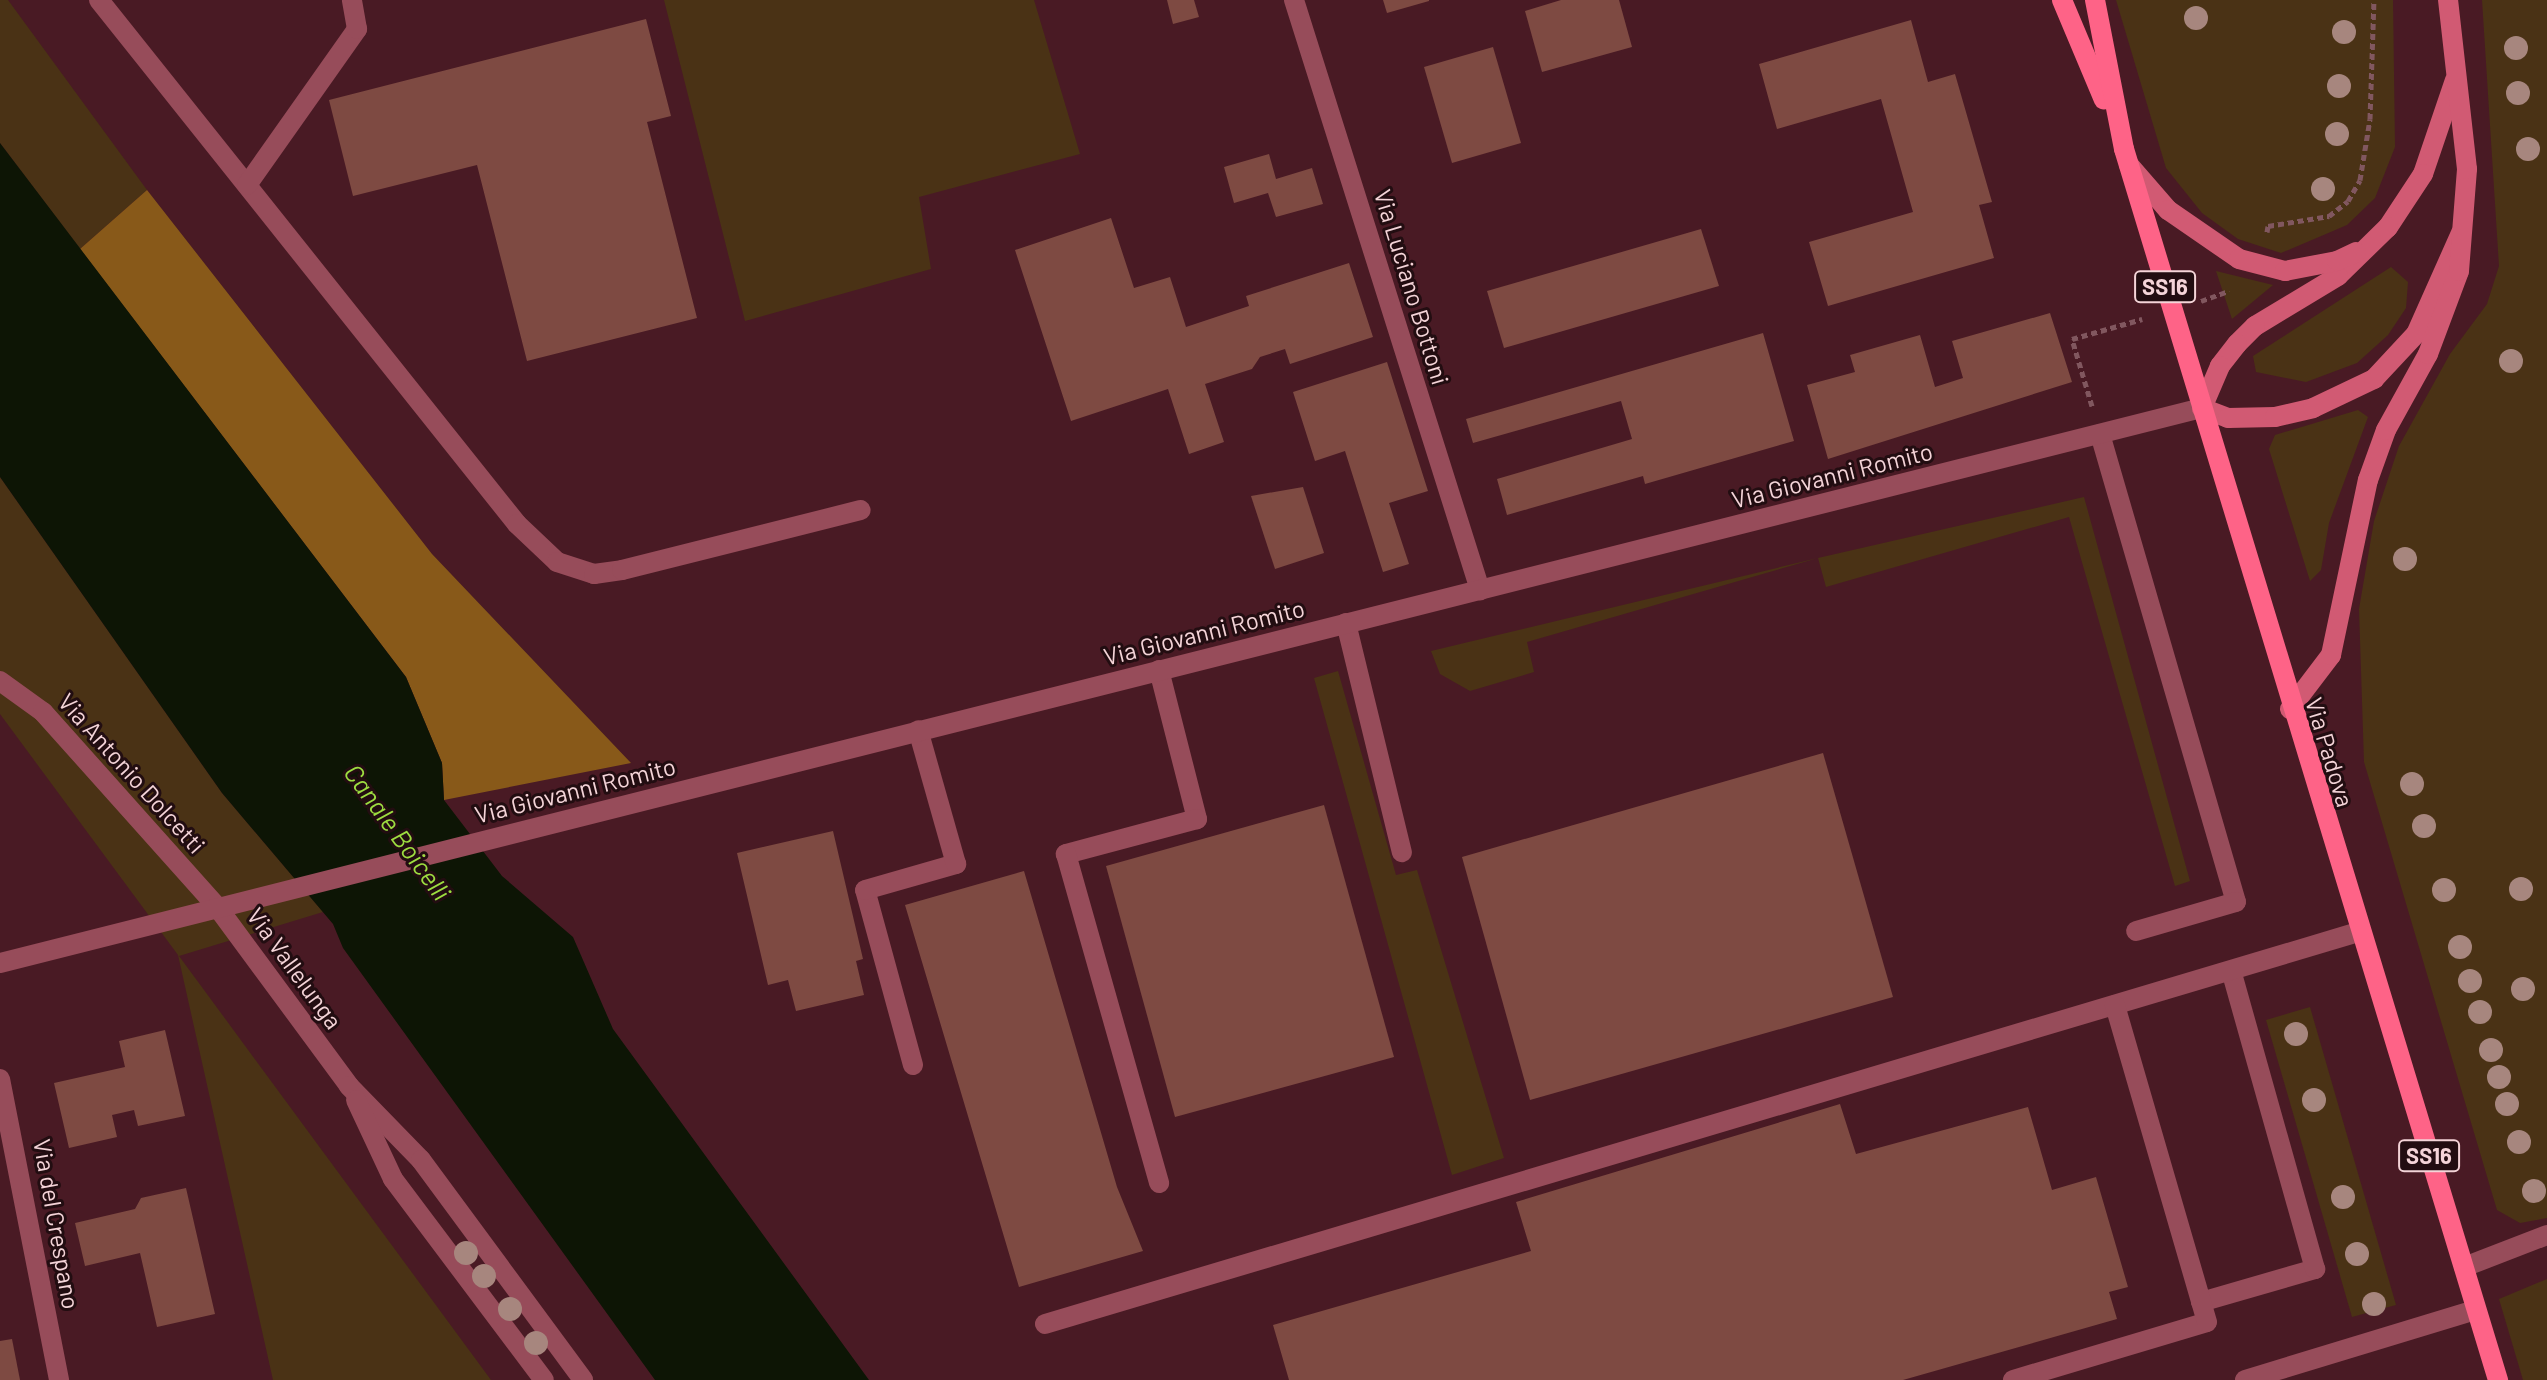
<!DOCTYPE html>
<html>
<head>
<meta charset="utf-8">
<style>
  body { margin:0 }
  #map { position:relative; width:2547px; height:1380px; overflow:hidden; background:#491a24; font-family:Barlow,sans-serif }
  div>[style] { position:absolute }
  .green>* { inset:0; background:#4a3215 }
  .forest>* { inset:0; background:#885919 }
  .water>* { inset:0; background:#0d1505 }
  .building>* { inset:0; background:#7e4a42 }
  .path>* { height:5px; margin-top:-2.5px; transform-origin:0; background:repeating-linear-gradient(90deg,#81575f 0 6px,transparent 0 10px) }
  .lane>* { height:20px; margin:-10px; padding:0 10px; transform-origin:10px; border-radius:10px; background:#974c5a }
  .street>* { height:20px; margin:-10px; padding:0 10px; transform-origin:10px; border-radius:10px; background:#974c5a }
  .secondary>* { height:20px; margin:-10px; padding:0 10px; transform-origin:10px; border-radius:10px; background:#d15a73 }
  .primary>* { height:20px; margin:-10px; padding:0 10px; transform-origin:10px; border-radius:10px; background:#fe6387 }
  .trees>* { width:24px; height:24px; margin:-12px; border-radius:50%; background:#a7867e }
  span { translate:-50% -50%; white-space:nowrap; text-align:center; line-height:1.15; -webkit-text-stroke:6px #220d11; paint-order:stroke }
  .shield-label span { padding:2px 6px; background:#220d11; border:2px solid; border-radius:6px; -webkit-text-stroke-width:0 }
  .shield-label { font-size:22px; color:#f4d4d8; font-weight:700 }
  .street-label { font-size:24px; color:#f4d4d8 }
  .water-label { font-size:26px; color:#9ddd40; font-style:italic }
</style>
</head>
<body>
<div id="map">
  <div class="green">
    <i style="clip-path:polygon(0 0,8px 0,147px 190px,80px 249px,0 143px)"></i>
    <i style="clip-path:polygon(664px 0,1034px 0,1080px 154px,919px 197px,931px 269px,745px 321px)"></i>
    <i style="clip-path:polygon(2116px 0,2393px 0,2395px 147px,2375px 198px,2347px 225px,2281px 253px,2238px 239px,2202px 213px,2166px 168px)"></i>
    <i style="clip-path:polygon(2482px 0,2547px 0,2547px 1218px,2520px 1223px,2497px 1210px,2364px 762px,2359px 609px,2374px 521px,2399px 446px,2450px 354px,2487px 304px,2499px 266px)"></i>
    <i style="clip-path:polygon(2391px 267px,2408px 282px,2406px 308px,2388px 335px,2357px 363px,2306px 382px,2256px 372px,2253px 356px)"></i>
    <i style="clip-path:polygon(2216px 271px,2273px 285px,2232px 319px)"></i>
    <i style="clip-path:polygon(2358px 410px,2368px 417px,2329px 523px,2321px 570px,2310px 581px,2269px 449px,2275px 435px)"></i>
    <i style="clip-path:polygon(0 477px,222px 793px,323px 912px,179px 956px,491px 1380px,273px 1380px,178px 955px,0 714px)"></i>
    <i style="clip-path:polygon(2084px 497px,2190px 881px,2175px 886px,2069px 517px,1826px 587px,1818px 558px,1527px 642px,1534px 672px,1470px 691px,1440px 674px,1431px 651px,1818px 558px)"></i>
    <i style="clip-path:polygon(1338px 671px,1396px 875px,1417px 870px,1504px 1158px,1452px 1175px,1314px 678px)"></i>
    <i style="clip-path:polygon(2310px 1007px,2396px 1305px,2352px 1317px,2266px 1020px)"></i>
    <i style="clip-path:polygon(2547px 1279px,2547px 1380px,2523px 1380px,2499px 1299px)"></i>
  </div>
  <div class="forest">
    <i style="clip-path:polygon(147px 190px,432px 554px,631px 763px,444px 800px,442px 763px,406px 677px,80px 249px)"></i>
  </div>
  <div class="water">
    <i style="clip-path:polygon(0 143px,406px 677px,442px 763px,444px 800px,502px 876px,573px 937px,613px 1029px,869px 1380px,655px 1380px,343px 948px,333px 924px,222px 793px,0 477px)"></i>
  </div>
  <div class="building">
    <i style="clip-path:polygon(1167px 0,1194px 0,1199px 17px,1173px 24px)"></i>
    <i style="clip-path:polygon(1383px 0,1429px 0,1429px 1px,1387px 13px)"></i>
    <i style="clip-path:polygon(1561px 0,1619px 0,1632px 47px,1542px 72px,1525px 11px)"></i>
    <i style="clip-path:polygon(646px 19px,671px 116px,647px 122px,697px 318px,527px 361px,477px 165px,353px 196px,329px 100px)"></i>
    <i style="clip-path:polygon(1911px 20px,1928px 82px,1955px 74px,1992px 202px,1979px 205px,1994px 258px,1828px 306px,1809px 242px,1913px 212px,1881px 99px,1777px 129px,1759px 64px)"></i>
    <i style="clip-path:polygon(1493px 47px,1521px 143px,1452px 163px,1424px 67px)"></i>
    <i style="clip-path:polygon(1269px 154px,1276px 179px,1312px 168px,1323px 204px,1276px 217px,1268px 193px,1234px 203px,1224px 167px)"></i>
    <i style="clip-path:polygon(1111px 218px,1134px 288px,1170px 277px,1186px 327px,1249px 306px,1246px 296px,1349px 263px,1373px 337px,1290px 364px,1285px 349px,1260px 357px,1252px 369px,1205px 384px,1224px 442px,1189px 454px,1168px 389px,1071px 421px,1015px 250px)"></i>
    <i style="clip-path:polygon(1701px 229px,1719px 286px,1504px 348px,1487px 291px)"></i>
    <i style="clip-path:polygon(2050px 313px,2072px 382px,1828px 459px,1807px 385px,1855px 372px,1850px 355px,1920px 335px,1935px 387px,1963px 378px,1952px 341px)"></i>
    <i style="clip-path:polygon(1763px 333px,1794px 441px,1645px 484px,1643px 476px,1507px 515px,1497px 479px,1632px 439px,1621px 401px,1473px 443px,1466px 419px)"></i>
    <i style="clip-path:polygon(1387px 362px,1428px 491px,1389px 503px,1409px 564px,1383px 572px,1345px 451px,1315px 461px,1293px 392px)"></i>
    <i style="clip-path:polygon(1303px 487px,1324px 553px,1275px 569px,1251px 496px)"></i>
    <i style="clip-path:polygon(1823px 753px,1893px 997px,1530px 1100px,1462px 857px)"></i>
    <i style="clip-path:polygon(1324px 805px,1394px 1057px,1175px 1117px,1106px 866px)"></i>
    <i style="clip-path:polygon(833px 831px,863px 959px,856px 961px,864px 995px,796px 1011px,788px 980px,768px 985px,737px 853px)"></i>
    <i style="clip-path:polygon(1024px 871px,1117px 1187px,1143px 1251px,1019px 1287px,905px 905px)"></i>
    <i style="clip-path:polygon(165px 1030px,185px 1116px,138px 1126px,134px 1110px,112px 1115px,117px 1137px,69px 1148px,54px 1083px,125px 1067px,119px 1041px)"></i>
    <i style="clip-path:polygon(1840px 1104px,1856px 1154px,2028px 1107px,2052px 1190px,2096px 1177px,2128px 1287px,2109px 1292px,2117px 1319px,1903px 1380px,1289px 1380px,1273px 1325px,1531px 1251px,1516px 1202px)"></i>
    <i style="clip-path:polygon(186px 1188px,215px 1314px,157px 1327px,140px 1253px,85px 1266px,75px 1223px,135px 1209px,141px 1198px)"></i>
    <i style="clip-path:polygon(12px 1339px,20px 1380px,0 1380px,0 1341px)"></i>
  </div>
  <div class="path">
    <i style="left:2267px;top:232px;width:6px;rotate:-81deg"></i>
    <i style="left:2268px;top:226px;width:62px;rotate:-9.3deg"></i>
    <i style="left:2329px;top:216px;width:24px;rotate:-38deg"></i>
    <i style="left:2348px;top:201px;width:24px;rotate:-60deg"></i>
    <i style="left:2360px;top:180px;width:62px;rotate:-80.7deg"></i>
    <i style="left:2370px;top:119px;width:119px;rotate:-88.1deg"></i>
    <i style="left:2201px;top:301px;width:30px;rotate:-20deg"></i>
    <i style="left:2092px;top:406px;width:70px;rotate:-106.6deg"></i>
    <i style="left:2072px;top:339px;width:73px;rotate:-15.9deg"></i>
  </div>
  <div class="lane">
    <i style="left:99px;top:0;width:670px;rotate:51.42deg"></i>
    <i style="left:517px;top:524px;width:55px;rotate:43.5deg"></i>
    <i style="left:557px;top:562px;width:39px;rotate:18deg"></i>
    <i style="left:594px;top:574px;width:28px;rotate:-8deg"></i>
    <i style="left:622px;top:570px;width:246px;rotate:-14.1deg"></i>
    <i style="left:247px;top:185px;width:191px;rotate:-54.8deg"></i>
    <i style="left:357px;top:29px;width:29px;rotate:-100deg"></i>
    <i style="left:2100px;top:434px;width:487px;rotate:73.8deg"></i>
    <i style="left:2236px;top:902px;width:104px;rotate:163.8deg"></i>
    <i style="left:1346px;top:623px;width:236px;rotate:76.3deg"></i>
    <i style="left:1159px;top:670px;width:154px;rotate:75.7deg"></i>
    <i style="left:1197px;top:819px;width:136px;rotate:165deg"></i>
    <i style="left:1066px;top:854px;width:342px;rotate:74.2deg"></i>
    <i style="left:913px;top:1065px;width:181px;rotate:-105.3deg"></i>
    <i style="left:865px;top:890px;width:95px;rotate:-15.9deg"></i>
    <i style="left:956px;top:864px;width:139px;rotate:-105.8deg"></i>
    <i style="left:2201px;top:1302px;width:119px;rotate:-16.1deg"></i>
    <i style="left:2315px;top:1269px;width:310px;rotate:-105.7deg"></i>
    <i style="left:1045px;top:1324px;width:1370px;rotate:-16.62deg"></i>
    <i style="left:2013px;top:1380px;width:202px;rotate:-16.6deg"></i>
    <i style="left:2207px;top:1322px;width:330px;rotate:-106.2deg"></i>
    <i style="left:2245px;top:1380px;width:241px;rotate:-16.9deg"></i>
  </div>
  <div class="street">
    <i style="left:1294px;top:0;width:619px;rotate:72.5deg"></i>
    <i style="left:0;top:681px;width:53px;rotate:35.8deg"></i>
    <i style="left:43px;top:712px;width:263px;rotate:48.2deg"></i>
    <i style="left:218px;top:908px;width:221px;rotate:53.6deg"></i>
    <i style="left:349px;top:1086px;width:103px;rotate:45.8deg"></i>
    <i style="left:421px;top:1160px;width:273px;rotate:53.6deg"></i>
    <i style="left:0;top:963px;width:2271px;rotate:-14.15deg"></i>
    <i style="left:0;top:1079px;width:307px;rotate:78.9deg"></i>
    <i style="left:356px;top:1100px;width:87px;rotate:64.9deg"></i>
    <i style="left:393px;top:1179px;width:251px;rotate:53.1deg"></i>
    <i style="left:2464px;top:1267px;width:89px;rotate:-21.1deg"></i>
  </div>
  <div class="secondary">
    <i style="left:2455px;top:80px;width:99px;rotate:108.8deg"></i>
    <i style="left:2423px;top:174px;width:64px;rotate:123.4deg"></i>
    <i style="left:2388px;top:227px;width:70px;rotate:135.6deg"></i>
    <i style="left:2338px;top:276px;width:97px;rotate:148.9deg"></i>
    <i style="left:2255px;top:326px;width:25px;rotate:135deg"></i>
    <i style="left:2237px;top:344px;width:28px;rotate:128deg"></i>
    <i style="left:2220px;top:366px;width:46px;rotate:113.2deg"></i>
    <i style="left:2202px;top:408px;width:28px;rotate:21deg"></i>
    <i style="left:2228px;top:418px;width:47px;rotate:-1.2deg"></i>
    <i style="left:2275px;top:417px;width:39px;rotate:-13deg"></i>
    <i style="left:2313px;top:408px;width:68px;rotate:-25.4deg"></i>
    <i style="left:2374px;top:379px;width:62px;rotate:-47deg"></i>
    <i style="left:2416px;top:334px;width:111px;rotate:-66deg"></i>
    <i style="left:2129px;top:165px;width:60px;rotate:49.1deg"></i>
    <i style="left:2168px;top:210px;width:86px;rotate:34.6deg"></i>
    <i style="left:2239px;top:259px;width:48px;rotate:14.6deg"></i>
    <i style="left:2285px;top:271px;width:53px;rotate:-10.9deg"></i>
    <i style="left:2337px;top:261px;width:21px;rotate:-25deg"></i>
    <i style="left:2290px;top:709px;width:68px;rotate:-52.8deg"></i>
    <i style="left:2331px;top:655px;width:179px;rotate:-78.1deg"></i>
    <i style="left:2368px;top:480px;width:53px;rotate:-70.2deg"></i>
    <i style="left:2386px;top:430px;width:87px;rotate:-61.1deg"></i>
    <i style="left:2428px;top:354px;width:89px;rotate:-69.5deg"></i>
    <i style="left:2459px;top:271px;width:102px;rotate:-85.5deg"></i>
    <i style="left:2467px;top:169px;width:170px;rotate:-96.4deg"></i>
  </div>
  <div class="primary">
    <i style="left:2062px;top:0;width:108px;rotate:67.2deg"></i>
    <i style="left:2095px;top:0;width:152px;rotate:79deg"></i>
    <i style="left:2124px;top:149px;width:1287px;rotate:73.1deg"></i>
  </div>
  <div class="trees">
    <i style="left:2196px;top:18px"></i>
    <i style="left:2344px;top:32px"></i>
    <i style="left:2516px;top:48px"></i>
    <i style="left:2339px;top:86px"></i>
    <i style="left:2518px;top:93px"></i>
    <i style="left:2337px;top:134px"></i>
    <i style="left:2528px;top:149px"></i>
    <i style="left:2323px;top:189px"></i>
    <i style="left:2511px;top:361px"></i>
    <i style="left:2405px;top:559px"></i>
    <i style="left:2412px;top:784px"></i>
    <i style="left:2424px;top:826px"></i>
    <i style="left:2521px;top:889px"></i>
    <i style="left:2444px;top:890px"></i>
    <i style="left:2460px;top:947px"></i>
    <i style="left:2470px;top:981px"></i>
    <i style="left:2523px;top:989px"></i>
    <i style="left:2480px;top:1012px"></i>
    <i style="left:2296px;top:1034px"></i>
    <i style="left:2491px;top:1050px"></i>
    <i style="left:2499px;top:1077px"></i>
    <i style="left:2314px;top:1100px"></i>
    <i style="left:2507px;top:1104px"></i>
    <i style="left:2519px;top:1142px"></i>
    <i style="left:2534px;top:1191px"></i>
    <i style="left:2343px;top:1197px"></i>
    <i style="left:466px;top:1253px"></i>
    <i style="left:2357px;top:1254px"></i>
    <i style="left:484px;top:1276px"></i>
    <i style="left:2374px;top:1304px"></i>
    <i style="left:510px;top:1309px"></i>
    <i style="left:536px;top:1343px"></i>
  </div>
  <div class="shield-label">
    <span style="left:2165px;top:287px">SS16</span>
    <span style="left:2429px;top:1156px">SS16</span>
  </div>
  <div class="street-label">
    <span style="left:1412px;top:287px;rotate:73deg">Via Luciano Bottoni</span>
    <span style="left:1832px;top:475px;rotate:-14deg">Via Giovanni Romito</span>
    <span style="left:1204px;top:632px;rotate:-14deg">Via Giovanni Romito</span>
    <span style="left:2330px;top:752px;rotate:73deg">Via Padova</span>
    <span style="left:132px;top:773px;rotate:48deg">Via Antonio Dolcetti</span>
    <span style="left:575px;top:790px;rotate:-14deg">Via Giovanni Romito</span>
    <span style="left:295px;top:968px;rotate:54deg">Via Vallelunga</span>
    <span style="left:57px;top:1224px;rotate:80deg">Via del Crespano</span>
  </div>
  <div class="water-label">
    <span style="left:398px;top:832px;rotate:54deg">Canale Boicelli</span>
  </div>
</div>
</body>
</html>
